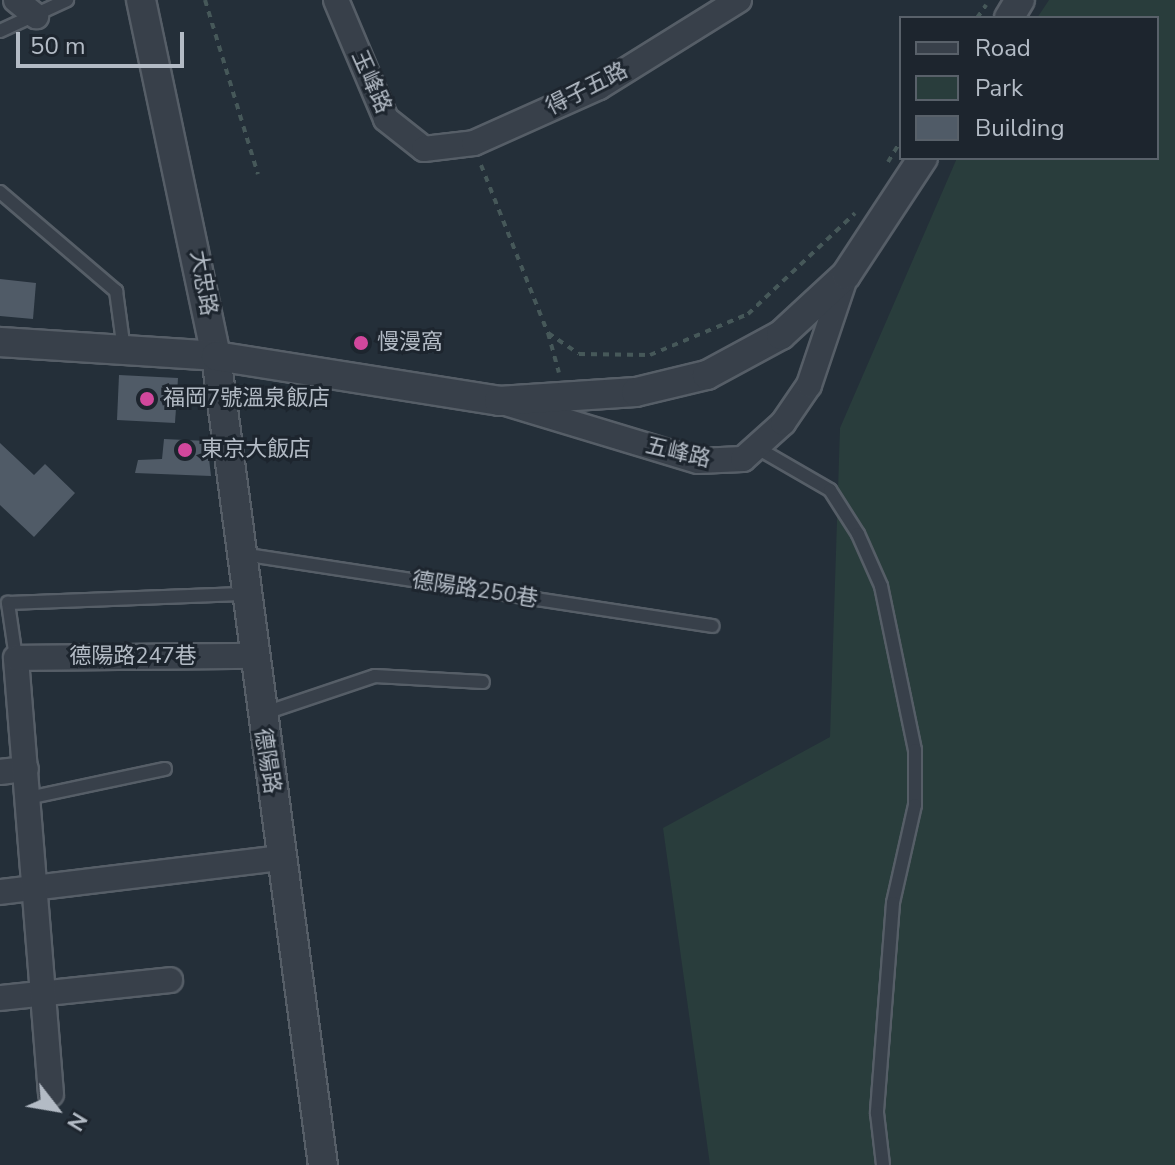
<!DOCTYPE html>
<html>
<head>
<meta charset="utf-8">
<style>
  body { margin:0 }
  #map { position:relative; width:1175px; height:1165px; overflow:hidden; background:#242f39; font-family:"Nunito Sans","Noto Sans TC",sans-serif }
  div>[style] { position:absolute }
  .green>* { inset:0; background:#293d3c }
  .building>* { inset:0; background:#505b67 }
  .path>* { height:4px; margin-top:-2px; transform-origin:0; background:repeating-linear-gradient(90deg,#465859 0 6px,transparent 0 12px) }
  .roads { filter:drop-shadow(2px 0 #565e67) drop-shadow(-2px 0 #565e67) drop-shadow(0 2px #565e67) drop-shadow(0 -2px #565e67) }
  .service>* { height:12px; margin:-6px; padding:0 6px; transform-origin:6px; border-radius:6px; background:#38404a }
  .minor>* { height:24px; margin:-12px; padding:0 12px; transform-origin:12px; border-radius:12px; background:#38404a }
  .tertiary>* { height:28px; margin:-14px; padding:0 14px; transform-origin:14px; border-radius:14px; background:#38404a }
  .dots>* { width:22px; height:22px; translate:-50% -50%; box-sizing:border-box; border:4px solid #1d252e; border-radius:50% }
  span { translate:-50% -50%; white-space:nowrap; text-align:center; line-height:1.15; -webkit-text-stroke:6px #1d252e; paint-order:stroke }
  .street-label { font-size:22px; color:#b3bbc5 }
  .poi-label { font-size:22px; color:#b3bbc5 }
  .left { translate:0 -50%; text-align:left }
  .legend { position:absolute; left:899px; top:16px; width:260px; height:144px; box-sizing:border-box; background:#1d252e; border:2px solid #59616a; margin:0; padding:10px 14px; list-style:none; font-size:24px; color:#b3bbc5 }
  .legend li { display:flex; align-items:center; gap:16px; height:40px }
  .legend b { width:40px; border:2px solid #59616a }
  .north { position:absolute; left:16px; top:1069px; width:80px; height:80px; -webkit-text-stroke:6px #1d252e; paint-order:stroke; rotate:121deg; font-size:22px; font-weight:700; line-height:32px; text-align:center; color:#b3bbc5 }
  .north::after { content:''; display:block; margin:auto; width:28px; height:36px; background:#b3bbc5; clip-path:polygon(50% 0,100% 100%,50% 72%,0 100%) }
  .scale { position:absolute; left:16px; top:32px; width:168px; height:36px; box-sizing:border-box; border:4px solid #b3bbc5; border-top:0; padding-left:10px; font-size:24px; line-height:28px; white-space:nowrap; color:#b3bbc5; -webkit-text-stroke:6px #1d252e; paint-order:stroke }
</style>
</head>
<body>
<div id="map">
  <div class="green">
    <i style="clip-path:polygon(1049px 0,1175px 0,1175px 1165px,710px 1165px,663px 828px,830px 737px,840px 428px,957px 158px,1157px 158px,1157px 18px,1037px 18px)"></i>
  </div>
  <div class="building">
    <i style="clip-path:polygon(0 279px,36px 283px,33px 319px,0 316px)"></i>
    <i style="clip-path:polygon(119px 375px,178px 378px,175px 423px,117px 420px)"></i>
    <i style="clip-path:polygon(164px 439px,207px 441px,211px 476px,135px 473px,138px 460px,162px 459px)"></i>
    <i style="clip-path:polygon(0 443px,34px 475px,45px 464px,75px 493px,34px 537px,0 505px)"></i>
  </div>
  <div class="path">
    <i style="left:205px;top:0;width:182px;rotate:73.1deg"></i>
    <i style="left:977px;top:18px;width:16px;rotate:-55deg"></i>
    <i style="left:888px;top:162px;width:26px;rotate:-59deg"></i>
    <i style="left:481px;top:165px;width:181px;rotate:68.3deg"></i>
    <i style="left:548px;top:333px;width:37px;rotate:34deg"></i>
    <i style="left:579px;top:354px;width:71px;rotate:0.8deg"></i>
    <i style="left:650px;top:355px;width:106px;rotate:-22.7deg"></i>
    <i style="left:748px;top:314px;width:147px;rotate:-43.3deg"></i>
    <i style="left:548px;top:333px;width:41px;rotate:74.6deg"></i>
  </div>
  <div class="roads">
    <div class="service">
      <i style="left:0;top:31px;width:74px;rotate:-24.8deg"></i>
      <i style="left:0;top:192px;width:153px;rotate:40.5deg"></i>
      <i style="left:116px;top:291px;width:60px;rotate:82.3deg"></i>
      <i style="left:759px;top:449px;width:82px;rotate:30deg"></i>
      <i style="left:830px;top:490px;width:52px;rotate:57.5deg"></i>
      <i style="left:858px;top:534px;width:57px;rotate:66.1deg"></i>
      <i style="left:881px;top:586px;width:167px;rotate:78.3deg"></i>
      <i style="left:915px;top:750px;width:55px;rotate:90deg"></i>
      <i style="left:915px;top:805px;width:100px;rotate:102.7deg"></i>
      <i style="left:893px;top:903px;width:211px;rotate:94.4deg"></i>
      <i style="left:877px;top:1113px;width:52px;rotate:83.4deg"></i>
      <i style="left:242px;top:554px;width:476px;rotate:8.7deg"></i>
      <i style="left:16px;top:658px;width:56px;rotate:-98.3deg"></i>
      <i style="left:8px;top:603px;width:234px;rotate:-2.2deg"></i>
      <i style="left:262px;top:714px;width:119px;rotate:-18.6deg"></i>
      <i style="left:375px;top:676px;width:108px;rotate:3.2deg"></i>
      <i style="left:28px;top:798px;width:140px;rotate:-12deg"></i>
    </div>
    <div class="minor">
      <i style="left:16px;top:0;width:26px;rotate:39deg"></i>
      <i style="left:336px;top:0;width:129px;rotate:67.2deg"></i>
      <i style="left:386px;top:119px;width:48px;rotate:38.3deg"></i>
      <i style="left:424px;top:149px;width:50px;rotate:-6.8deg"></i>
      <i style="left:474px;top:143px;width:137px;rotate:-24.1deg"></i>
      <i style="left:599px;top:87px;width:165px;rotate:-31.9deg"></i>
      <i style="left:509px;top:404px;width:197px;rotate:16.8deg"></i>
      <i style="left:698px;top:461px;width:45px;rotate:-2.5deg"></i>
      <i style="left:743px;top:459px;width:54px;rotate:-42deg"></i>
      <i style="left:783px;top:423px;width:46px;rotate:-55.6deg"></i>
      <i style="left:809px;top:385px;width:116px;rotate:-71.4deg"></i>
      <i style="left:0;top:772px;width:26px;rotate:-7deg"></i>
      <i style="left:0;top:892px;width:284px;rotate:-6.9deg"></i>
      <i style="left:0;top:998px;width:171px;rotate:-6deg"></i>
      <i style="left:51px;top:1094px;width:437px;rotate:-94.6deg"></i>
      <i style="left:16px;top:658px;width:234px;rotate:-0.5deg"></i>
    </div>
    <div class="tertiary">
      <i style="left:141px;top:0;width:364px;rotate:78.1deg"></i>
      <i style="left:216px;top:356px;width:816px;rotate:82.47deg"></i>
      <i style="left:1009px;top:18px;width:21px;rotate:-59deg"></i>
      <i style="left:0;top:342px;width:216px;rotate:3.7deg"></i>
      <i style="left:216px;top:356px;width:287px;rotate:9deg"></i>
      <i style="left:499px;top:401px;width:137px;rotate:-3.8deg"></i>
      <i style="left:636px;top:392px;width:73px;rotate:-13.5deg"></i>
      <i style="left:707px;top:375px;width:84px;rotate:-28.4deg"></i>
      <i style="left:781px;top:335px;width:88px;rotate:-42.7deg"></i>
      <i style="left:846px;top:275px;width:140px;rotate:-56.7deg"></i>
    </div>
  </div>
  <div class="dots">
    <i style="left:361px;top:343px;background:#d1479c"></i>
    <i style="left:147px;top:399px;background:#d1479c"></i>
    <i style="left:185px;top:450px;background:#d1479c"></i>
  </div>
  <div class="street-label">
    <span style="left:371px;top:82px;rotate:66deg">玉峰路</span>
    <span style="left:587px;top:89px;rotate:-27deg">得子五路</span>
    <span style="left:203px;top:283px;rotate:80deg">大忠路</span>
    <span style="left:678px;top:453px;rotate:13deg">五峰路</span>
    <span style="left:475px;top:590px;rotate:9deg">德陽路250巷</span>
    <span style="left:133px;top:657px">德陽路247巷</span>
    <span style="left:267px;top:761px;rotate:81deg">德陽路</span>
  </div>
  <div class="poi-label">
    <span class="left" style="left:377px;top:343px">慢漫窩</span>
    <span class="left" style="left:163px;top:399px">福岡7號溫泉飯店</span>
    <span class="left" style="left:201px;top:450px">東京大飯店</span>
  </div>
  <ul class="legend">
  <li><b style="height:10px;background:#38404a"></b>Road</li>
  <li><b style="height:22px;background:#293d3c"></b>Park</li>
  <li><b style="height:22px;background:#505b67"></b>Building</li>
  </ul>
  <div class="north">N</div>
  <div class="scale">50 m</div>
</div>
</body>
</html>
